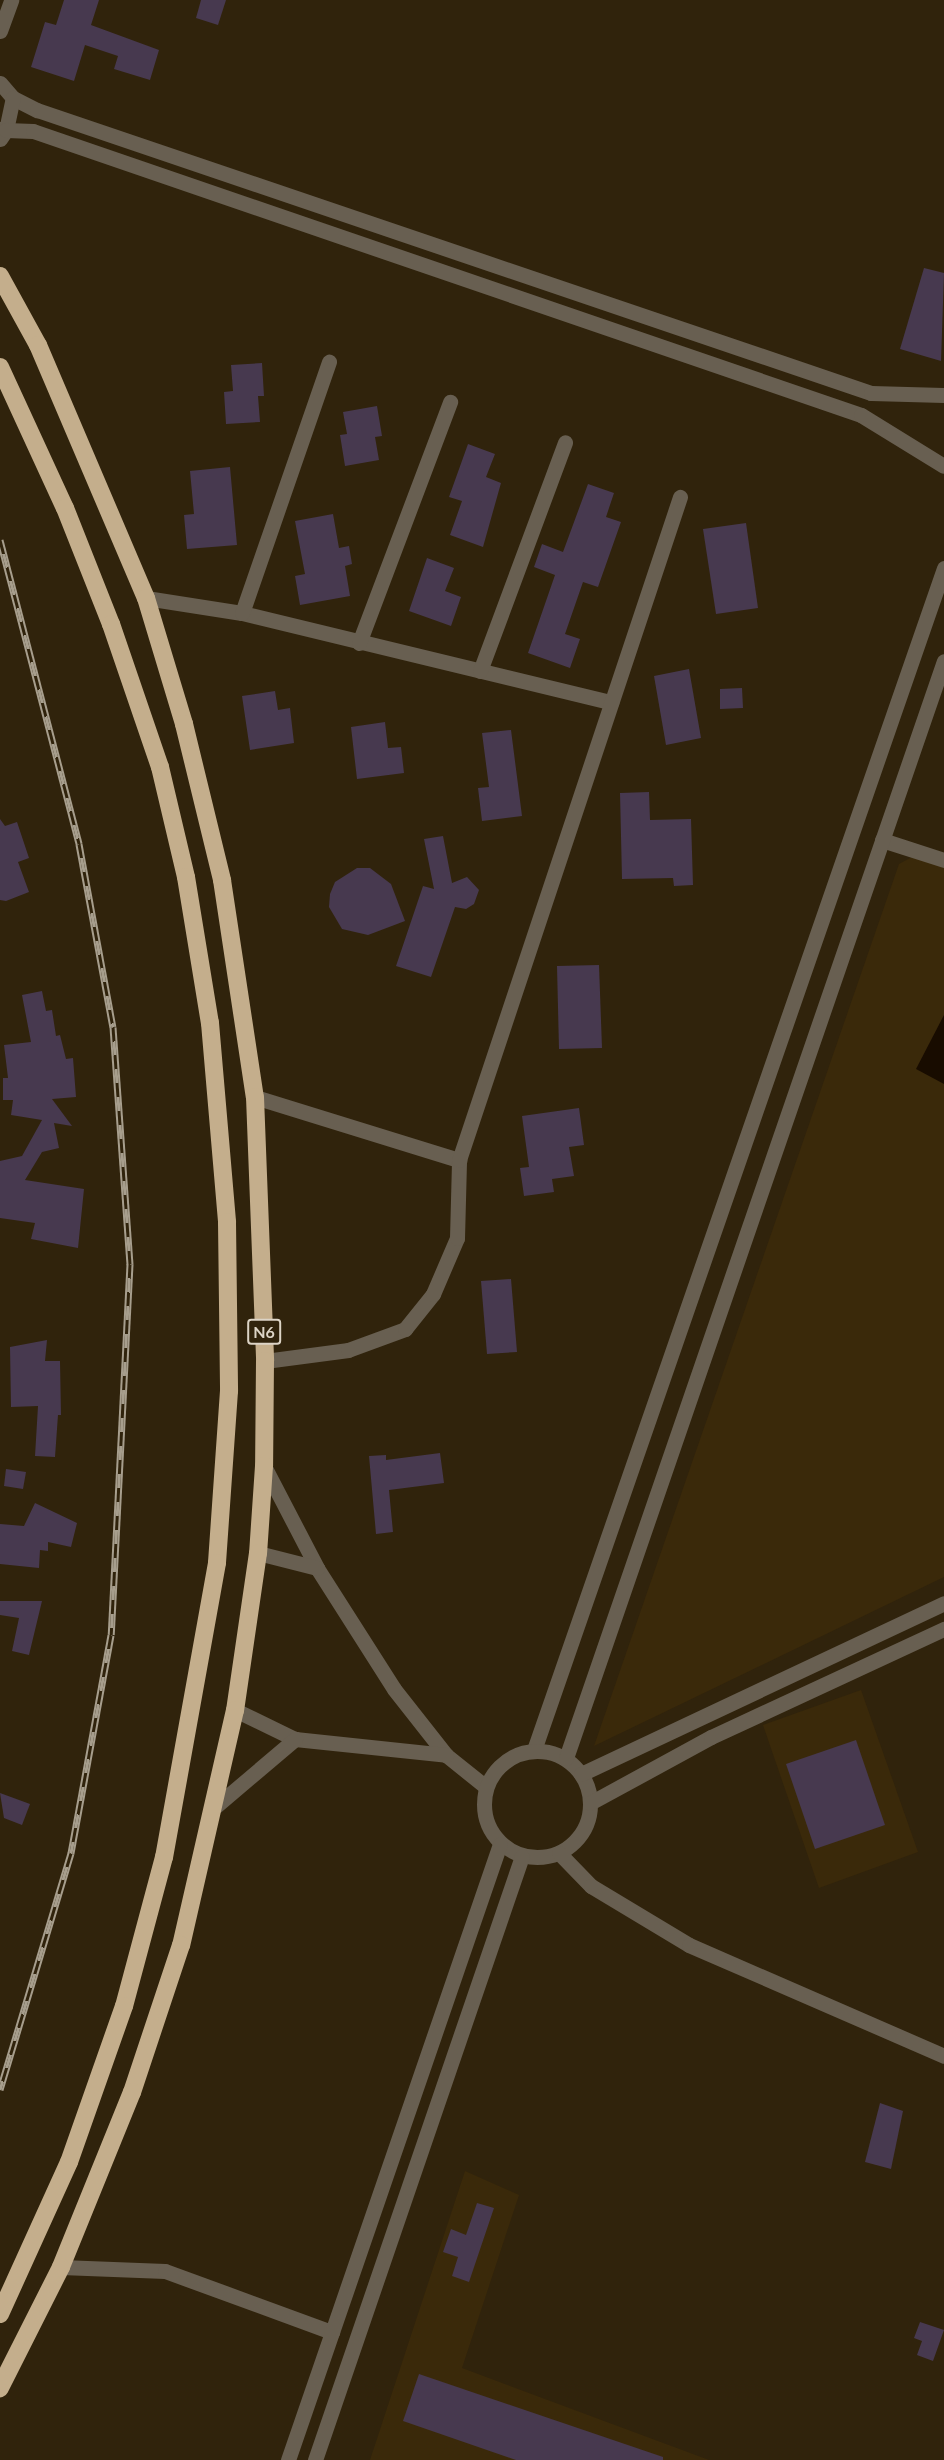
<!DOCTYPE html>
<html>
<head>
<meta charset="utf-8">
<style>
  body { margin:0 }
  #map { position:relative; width:944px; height:2460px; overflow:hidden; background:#30230c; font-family:Lato,sans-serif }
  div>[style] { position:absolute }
  .built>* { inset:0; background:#3a290a }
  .water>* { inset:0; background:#180c00 }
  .building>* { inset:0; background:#47394f }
  .street>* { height:15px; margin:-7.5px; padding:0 7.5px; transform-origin:7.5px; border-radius:7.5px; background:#685f51 }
  .street>.ring { margin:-7.5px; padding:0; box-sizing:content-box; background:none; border:15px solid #685f51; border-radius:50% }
  .highway>* { height:18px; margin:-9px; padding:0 9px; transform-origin:9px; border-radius:9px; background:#c4ae8c }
  .rail>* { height:7px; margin-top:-3.5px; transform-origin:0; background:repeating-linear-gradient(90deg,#30230c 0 14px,#a79e8d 0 28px); box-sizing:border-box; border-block:2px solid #a79e8d }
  span { translate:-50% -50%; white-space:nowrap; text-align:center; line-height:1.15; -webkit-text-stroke:4.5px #30230c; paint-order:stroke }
  .shield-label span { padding:2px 4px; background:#30230c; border:2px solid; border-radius:4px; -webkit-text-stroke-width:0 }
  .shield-label { font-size:16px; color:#dcd4c6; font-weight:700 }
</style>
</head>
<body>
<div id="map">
  <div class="built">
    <i style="clip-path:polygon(912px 857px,944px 867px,944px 1577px,594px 1746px,899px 864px)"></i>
    <i style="clip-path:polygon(861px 1690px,918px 1852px,819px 1888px,763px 1725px)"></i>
    <i style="clip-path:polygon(465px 2171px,519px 2195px,462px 2368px,709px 2460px,370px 2460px)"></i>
  </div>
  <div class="water">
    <i style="clip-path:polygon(944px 1015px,944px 1084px,916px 1069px)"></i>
  </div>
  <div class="building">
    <i style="clip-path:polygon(64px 0,99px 0,91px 25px,159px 50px,150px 80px,114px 69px,118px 56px,85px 45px,74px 81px,31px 67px,45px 22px,56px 25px)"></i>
    <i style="clip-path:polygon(201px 0,226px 0,218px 25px,196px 18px)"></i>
    <i style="clip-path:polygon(924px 268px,944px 273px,941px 361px,900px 349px)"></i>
    <i style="clip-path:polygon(262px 363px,264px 396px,258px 396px,260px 422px,226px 424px,224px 392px,233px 391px,231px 365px)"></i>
    <i style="clip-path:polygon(377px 406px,382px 436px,375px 437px,379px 460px,345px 466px,340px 435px,347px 434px,343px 412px)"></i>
    <i style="clip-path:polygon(468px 444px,495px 454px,486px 477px,501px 483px,483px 547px,450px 535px,462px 501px,449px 497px)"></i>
    <i style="clip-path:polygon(230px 467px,237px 545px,187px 549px,184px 515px,194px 514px,190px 471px)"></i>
    <i style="clip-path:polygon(588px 484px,614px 493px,606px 517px,621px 522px,598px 587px,583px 582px,565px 634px,580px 639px,570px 668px,528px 653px,555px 575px,534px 567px,542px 544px,563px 552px)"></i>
    <i style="clip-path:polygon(333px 514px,339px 548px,349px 546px,352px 564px,345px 566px,350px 596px,300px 605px,295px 576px,305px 574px,295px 521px)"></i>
    <i style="clip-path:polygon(746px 523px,758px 608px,716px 614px,703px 529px)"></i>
    <i style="clip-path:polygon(427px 558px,454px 568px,445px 591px,461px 597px,451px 626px,409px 611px)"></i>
    <i style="clip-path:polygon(689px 669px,701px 738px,666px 745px,654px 676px)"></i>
    <i style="clip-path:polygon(742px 688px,743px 708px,720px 709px,720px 689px)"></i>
    <i style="clip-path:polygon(275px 691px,278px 710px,290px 708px,294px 743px,250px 750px,242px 696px)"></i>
    <i style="clip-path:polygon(385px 722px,388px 748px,401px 747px,404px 773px,357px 779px,351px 727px)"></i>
    <i style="clip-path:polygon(511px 730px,522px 816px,482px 821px,478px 788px,489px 787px,482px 733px)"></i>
    <i style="clip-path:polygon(649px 792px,650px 820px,691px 819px,693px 885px,674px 886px,673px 878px,622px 879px,620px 793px)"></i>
    <i style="clip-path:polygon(0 819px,5px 826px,17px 822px,29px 858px,18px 862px,29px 892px,6px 901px,0 900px)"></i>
    <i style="clip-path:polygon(443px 836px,452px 883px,467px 877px,479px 890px,474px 904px,466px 909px,455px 907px,431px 977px,396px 966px,423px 886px,434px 889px,424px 839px)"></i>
    <i style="clip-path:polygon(357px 868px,370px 868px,391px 884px,405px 921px,368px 935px,342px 929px,329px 907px,330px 894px,335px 882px)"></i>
    <i style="clip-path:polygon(599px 965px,602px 1048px,559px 1049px,557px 966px)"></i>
    <i style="clip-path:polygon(42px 991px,46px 1011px,52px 1010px,56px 1036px,60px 1035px,66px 1059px,73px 1058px,76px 1097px,52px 1099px,72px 1126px,54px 1123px,59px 1148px,42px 1152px,25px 1180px,84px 1189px,78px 1248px,31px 1239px,35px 1223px,0 1218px,0 1161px,22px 1156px,42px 1120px,11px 1115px,13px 1100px,3px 1100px,3px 1078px,8px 1078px,4px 1045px,31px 1042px,22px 995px)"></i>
    <i style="clip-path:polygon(579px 1108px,584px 1145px,569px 1147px,574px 1176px,552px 1179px,554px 1192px,524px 1196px,520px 1168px,529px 1167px,522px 1116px)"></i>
    <i style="clip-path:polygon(511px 1279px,517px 1352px,487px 1354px,481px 1281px)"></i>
    <i style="clip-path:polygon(47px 1340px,45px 1361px,60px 1361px,61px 1415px,58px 1415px,55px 1457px,35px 1456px,38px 1406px,11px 1407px,10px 1347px)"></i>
    <i style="clip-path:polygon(440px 1453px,444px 1483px,389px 1490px,393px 1532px,376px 1534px,369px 1456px,386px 1455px,386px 1460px)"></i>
    <i style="clip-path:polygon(6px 1469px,26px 1472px,23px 1489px,4px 1486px)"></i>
    <i style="clip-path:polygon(35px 1503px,77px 1523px,71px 1547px,48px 1542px,48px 1551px,40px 1550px,39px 1568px,0 1564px,0 1524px,24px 1526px)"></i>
    <i style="clip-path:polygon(0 1601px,42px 1601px,29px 1655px,12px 1651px,19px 1618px,0 1615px)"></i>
    <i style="clip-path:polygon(856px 1740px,885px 1825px,815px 1849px,786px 1764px)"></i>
    <i style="clip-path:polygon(0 1793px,30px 1804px,22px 1825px,4px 1818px)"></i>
    <i style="clip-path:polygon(880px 2103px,903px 2111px,891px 2169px,865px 2162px)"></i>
    <i style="clip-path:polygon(477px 2203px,494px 2208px,469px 2282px,452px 2276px,458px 2257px,443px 2252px,451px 2229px,466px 2235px)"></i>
    <i style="clip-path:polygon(920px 2322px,944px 2330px,933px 2361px,917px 2355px,922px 2341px,914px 2338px)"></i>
    <i style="clip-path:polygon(419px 2374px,663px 2457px,663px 2460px,516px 2460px,403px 2421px)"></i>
  </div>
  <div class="street">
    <i style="left:0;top:31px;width:33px;rotate:-70deg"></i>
    <i style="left:0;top:83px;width:20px;rotate:49deg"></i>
    <i style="left:13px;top:98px;width:27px;rotate:27deg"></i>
    <i style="left:37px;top:110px;width:881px;rotate:18.74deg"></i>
    <i style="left:871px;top:393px;width:73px;rotate:1.6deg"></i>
    <i style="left:0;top:129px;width:6px;rotate:9deg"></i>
    <i style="left:6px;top:130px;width:33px;rotate:-78deg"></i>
    <i style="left:0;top:139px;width:11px;rotate:-56deg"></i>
    <i style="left:6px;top:130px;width:27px;rotate:2deg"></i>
    <i style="left:33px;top:131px;width:875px;rotate:18.93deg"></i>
    <i style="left:861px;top:415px;width:97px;rotate:31.6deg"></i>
    <i style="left:146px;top:598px;width:97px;rotate:8.9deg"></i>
    <i style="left:242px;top:613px;width:380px;rotate:13.6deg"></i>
    <i style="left:242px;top:613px;width:266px;rotate:-70.9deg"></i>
    <i style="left:359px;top:643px;width:258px;rotate:-69.3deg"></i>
    <i style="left:480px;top:671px;width:244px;rotate:-69.6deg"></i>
    <i style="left:882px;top:840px;width:65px;rotate:17.9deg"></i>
    <i style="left:255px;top:1097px;width:214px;rotate:17.2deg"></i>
    <i style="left:265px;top:1361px;width:84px;rotate:-7.5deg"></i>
    <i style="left:348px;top:1350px;width:61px;rotate:-20.2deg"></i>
    <i style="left:405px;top:1329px;width:45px;rotate:-51.3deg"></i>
    <i style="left:433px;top:1294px;width:61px;rotate:-66.8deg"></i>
    <i style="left:457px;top:1238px;width:78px;rotate:-88.5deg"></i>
    <i style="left:459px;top:1160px;width:699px;rotate:-71.57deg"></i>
    <i style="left:264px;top:1466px;width:115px;rotate:62.5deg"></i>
    <i style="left:317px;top:1568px;width:143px;rotate:57.5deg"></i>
    <i style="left:394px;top:1689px;width:84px;rotate:51.8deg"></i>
    <i style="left:446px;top:1755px;width:51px;rotate:38.7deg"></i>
    <i style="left:258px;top:1553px;width:61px;rotate:14.3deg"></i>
    <i style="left:235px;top:1710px;width:67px;rotate:25.8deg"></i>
    <i style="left:295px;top:1739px;width:152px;rotate:6deg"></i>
    <i style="left:534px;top:1750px;width:1251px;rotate:-70.87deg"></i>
    <i class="ring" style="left:484px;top:1751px;width:91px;height:91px"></i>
    <i style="left:566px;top:1758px;width:1160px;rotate:-70.99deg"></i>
    <i style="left:581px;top:1774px;width:401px;rotate:-25.2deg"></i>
    <i style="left:590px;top:1803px;width:138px;rotate:-28.6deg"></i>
    <i style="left:711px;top:1737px;width:257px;rotate:-24.9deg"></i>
    <i style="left:216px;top:1806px;width:104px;rotate:-40.3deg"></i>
    <i style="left:559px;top:1853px;width:46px;rotate:45.9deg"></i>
    <i style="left:591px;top:1886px;width:114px;rotate:31deg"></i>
    <i style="left:689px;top:1945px;width:278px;rotate:23.5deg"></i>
    <i style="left:61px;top:2267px;width:104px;rotate:2.2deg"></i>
    <i style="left:165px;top:2271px;width:178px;rotate:20.1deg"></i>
    <i style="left:288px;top:2460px;width:651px;rotate:-71.01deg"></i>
    <i style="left:315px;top:2460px;width:638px;rotate:-71.08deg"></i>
  </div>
  <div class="highway">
    <i style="left:0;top:276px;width:79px;rotate:61.2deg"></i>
    <i style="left:38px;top:345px;width:275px;rotate:66.9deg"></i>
    <i style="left:146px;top:598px;width:132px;rotate:73.2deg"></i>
    <i style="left:184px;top:724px;width:161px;rotate:76.3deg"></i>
    <i style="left:222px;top:880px;width:219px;rotate:81.4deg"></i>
    <i style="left:255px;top:1097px;width:264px;rotate:87.8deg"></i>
    <i style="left:265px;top:1361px;width:105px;rotate:90.5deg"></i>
    <i style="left:264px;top:1466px;width:87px;rotate:93.9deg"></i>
    <i style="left:258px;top:1553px;width:159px;rotate:98.3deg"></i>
    <i style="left:235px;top:1710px;width:241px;rotate:102.9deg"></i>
    <i style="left:181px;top:1945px;width:155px;rotate:108.4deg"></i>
    <i style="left:132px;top:2092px;width:189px;rotate:112.1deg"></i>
    <i style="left:61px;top:2267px;width:136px;rotate:116.8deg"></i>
    <i style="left:0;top:367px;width:155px;rotate:65.3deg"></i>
    <i style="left:65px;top:508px;width:125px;rotate:68.4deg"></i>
    <i style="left:111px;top:624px;width:151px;rotate:71.1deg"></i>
    <i style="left:160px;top:767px;width:113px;rotate:76.7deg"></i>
    <i style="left:186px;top:877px;width:148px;rotate:80.7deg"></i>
    <i style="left:210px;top:1023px;width:200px;rotate:85.1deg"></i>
    <i style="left:227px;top:1222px;width:169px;rotate:89.3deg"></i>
    <i style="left:229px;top:1391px;width:172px;rotate:94deg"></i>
    <i style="left:217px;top:1563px;width:299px;rotate:100.2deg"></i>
    <i style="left:164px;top:1857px;width:154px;rotate:105deg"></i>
    <i style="left:124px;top:2006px;width:165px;rotate:109.4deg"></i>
    <i style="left:69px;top:2162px;width:167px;rotate:114.4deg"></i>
  </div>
  <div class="rail">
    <i style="left:0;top:540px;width:314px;rotate:75.4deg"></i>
    <i style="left:79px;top:844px;width:186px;rotate:79.5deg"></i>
    <i style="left:113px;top:1027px;width:238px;rotate:85.9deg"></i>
    <i style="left:130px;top:1264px;width:371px;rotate:92.9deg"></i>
    <i style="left:111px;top:1635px;width:222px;rotate:100.4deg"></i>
    <i style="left:71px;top:1853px;width:247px;rotate:106.7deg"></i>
  </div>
  <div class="shield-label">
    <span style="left:264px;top:1332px">N6</span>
  </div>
</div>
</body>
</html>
